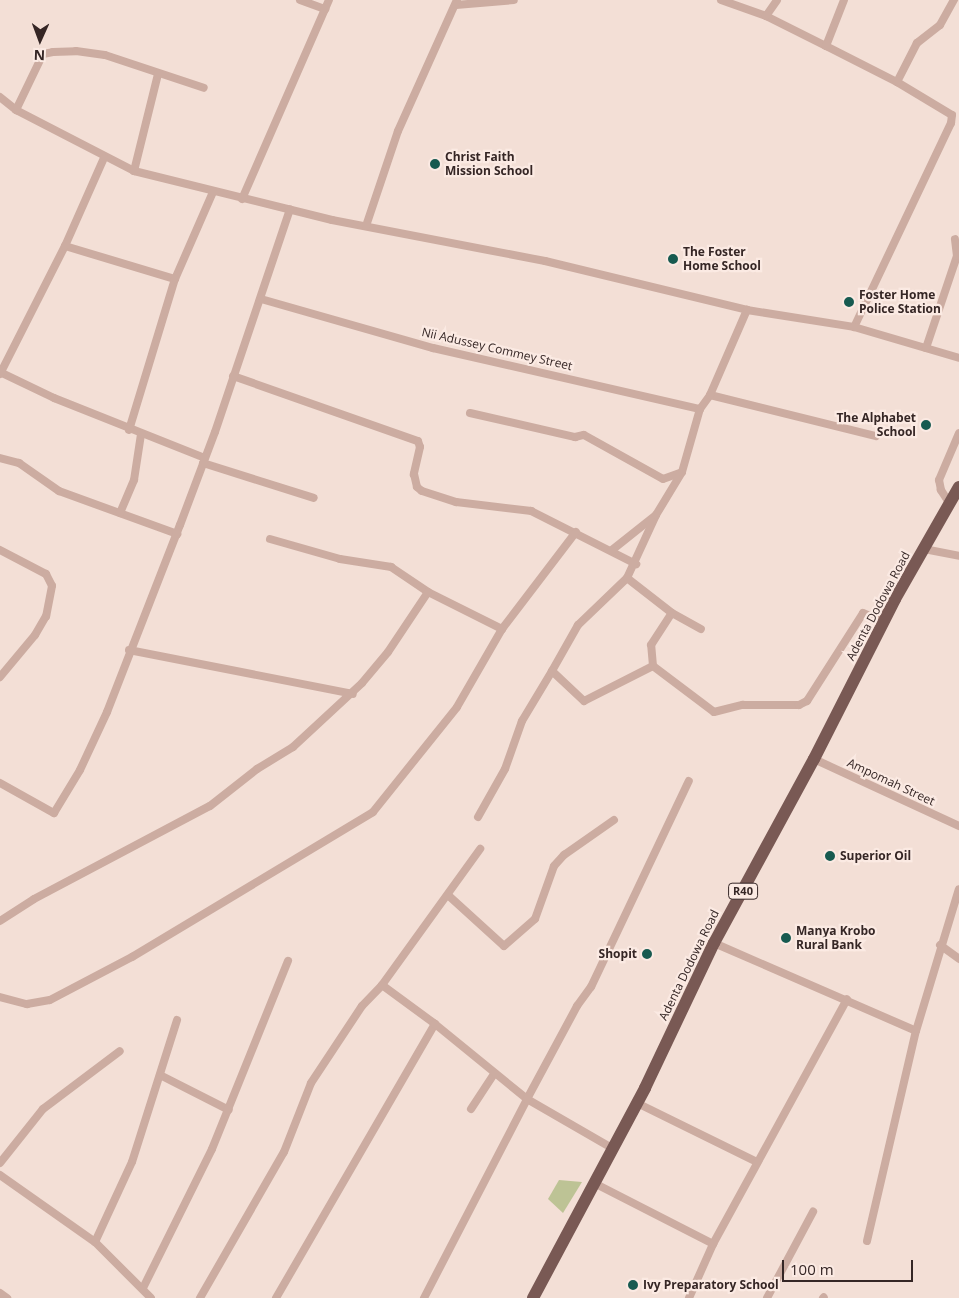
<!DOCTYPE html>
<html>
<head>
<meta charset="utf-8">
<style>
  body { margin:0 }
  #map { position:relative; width:959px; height:1298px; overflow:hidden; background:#f3dfd6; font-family:"Open Sans",sans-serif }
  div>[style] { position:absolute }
  .green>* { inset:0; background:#bdc395 }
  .minor>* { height:8px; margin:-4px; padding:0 4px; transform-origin:4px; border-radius:4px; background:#ccaca1 }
  .primary>* { height:12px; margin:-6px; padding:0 6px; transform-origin:6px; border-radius:6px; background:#795954 }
  .dots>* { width:14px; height:14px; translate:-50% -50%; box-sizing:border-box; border:2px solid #fbeae3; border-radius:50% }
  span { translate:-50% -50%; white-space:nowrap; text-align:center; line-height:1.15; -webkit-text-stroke:4.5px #fbeae3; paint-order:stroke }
  .shield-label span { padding:1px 4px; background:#fbeae3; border:1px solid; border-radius:4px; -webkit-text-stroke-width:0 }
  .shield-label { font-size:11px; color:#352625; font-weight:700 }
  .poi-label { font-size:12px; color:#352625; font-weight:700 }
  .left { translate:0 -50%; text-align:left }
  .right { translate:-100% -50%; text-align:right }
  .street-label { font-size:12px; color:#352625 }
  .north { position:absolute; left:15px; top:15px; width:50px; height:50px; -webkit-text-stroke:4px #fbeae3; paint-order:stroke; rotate:182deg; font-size:14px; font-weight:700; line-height:20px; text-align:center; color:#352625 }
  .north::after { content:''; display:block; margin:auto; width:18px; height:22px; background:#352625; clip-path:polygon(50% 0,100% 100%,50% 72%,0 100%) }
  .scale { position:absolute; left:782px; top:1260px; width:131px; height:22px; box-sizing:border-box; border:2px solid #352625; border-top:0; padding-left:6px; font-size:15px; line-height:18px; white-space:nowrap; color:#352625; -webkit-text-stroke:4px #fbeae3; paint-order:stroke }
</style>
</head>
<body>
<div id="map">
  <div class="green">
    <i style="clip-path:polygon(559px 1180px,582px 1182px,563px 1213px,548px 1199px)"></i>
  </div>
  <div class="minor">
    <i style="left:300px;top:0;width:27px;rotate:20deg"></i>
    <i style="left:721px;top:0;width:48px;rotate:19.6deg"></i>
    <i style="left:766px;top:16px;width:67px;rotate:26.6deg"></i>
    <i style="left:826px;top:46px;width:80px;rotate:26.9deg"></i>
    <i style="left:897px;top:82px;width:64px;rotate:31deg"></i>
    <i style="left:952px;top:115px;width:8px;rotate:97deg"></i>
    <i style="left:951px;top:123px;width:226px;rotate:115.4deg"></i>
    <i style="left:456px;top:5px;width:58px;rotate:-4.9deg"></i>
    <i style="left:766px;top:16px;width:19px;rotate:-55deg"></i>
    <i style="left:826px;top:46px;width:49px;rotate:-68.6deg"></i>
    <i style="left:897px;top:82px;width:44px;rotate:-62.9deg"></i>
    <i style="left:917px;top:43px;width:29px;rotate:-38deg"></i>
    <i style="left:940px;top:25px;width:29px;rotate:-61deg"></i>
    <i style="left:0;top:97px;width:21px;rotate:39deg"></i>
    <i style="left:16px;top:110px;width:133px;rotate:27.3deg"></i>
    <i style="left:134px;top:171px;width:204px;rotate:13.9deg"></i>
    <i style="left:332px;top:220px;width:217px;rotate:10.9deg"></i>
    <i style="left:545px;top:261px;width:208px;rotate:13.6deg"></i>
    <i style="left:747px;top:310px;width:108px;rotate:9deg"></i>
    <i style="left:854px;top:327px;width:109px;rotate:16.4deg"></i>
    <i style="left:16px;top:110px;width:62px;rotate:-64.3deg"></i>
    <i style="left:43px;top:54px;width:10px;rotate:-11deg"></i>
    <i style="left:53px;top:52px;width:23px;rotate:-2deg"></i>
    <i style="left:76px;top:51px;width:29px;rotate:8deg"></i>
    <i style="left:105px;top:55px;width:104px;rotate:18.4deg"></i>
    <i style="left:134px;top:171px;width:100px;rotate:-76.1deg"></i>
    <i style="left:242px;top:199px;width:217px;rotate:-66.4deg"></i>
    <i style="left:366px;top:226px;width:100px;rotate:-71.4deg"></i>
    <i style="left:398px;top:131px;width:144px;rotate:-65.8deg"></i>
    <i style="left:65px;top:246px;width:115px;rotate:16.7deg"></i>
    <i style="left:261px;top:299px;width:179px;rotate:15.9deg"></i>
    <i style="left:433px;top:348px;width:274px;rotate:12.9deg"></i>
    <i style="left:926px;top:348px;width:97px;rotate:-71.4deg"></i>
    <i style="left:957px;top:256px;width:17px;rotate:-97deg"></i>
    <i style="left:0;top:372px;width:60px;rotate:25.7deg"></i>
    <i style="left:54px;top:398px;width:162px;rotate:21.7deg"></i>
    <i style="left:0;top:374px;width:144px;rotate:-63.1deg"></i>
    <i style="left:65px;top:246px;width:96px;rotate:-66.1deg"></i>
    <i style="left:233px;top:376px;width:196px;rotate:19.4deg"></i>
    <i style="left:418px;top:441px;width:6px;rotate:72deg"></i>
    <i style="left:420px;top:447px;width:28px;rotate:103deg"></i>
    <i style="left:414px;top:474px;width:13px;rotate:77deg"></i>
    <i style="left:417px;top:487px;width:6px;rotate:39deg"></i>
    <i style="left:422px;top:491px;width:36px;rotate:18deg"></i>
    <i style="left:456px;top:502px;width:76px;rotate:6.8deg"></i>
    <i style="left:531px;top:511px;width:118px;rotate:26.8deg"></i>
    <i style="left:710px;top:395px;width:171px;rotate:13.9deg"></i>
    <i style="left:470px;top:413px;width:108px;rotate:12.9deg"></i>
    <i style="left:575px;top:437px;width:9px;rotate:-13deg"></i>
    <i style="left:584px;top:435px;width:90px;rotate:29.1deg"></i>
    <i style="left:663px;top:479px;width:20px;rotate:-20deg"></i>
    <i style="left:129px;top:430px;width:158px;rotate:-73.1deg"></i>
    <i style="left:175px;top:279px;width:95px;rotate:-66.4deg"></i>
    <i style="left:0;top:458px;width:20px;rotate:15deg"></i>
    <i style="left:19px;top:463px;width:49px;rotate:35deg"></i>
    <i style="left:59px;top:491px;width:126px;rotate:20deg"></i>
    <i style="left:203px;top:463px;width:116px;rotate:17.5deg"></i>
    <i style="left:950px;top:504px;width:17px;rotate:-123deg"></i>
    <i style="left:941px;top:490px;width:10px;rotate:-101deg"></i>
    <i style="left:939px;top:480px;width:51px;rotate:-66.9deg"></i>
    <i style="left:120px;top:513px;width:36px;rotate:-67deg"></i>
    <i style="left:134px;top:480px;width:47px;rotate:-81.3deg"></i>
    <i style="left:656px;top:515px;width:69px;rotate:114.7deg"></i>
    <i style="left:627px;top:578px;width:68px;rotate:136.2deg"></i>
    <i style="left:578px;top:625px;width:53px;rotate:119.5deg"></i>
    <i style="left:552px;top:671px;width:44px;rotate:43.2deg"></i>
    <i style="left:584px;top:701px;width:77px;rotate:-26.9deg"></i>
    <i style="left:653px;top:666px;width:21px;rotate:-95deg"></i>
    <i style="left:651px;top:645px;width:38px;rotate:-57deg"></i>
    <i style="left:270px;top:539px;width:73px;rotate:15.9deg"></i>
    <i style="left:340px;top:559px;width:52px;rotate:8.9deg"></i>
    <i style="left:391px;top:567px;width:45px;rotate:34deg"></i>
    <i style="left:428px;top:592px;width:83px;rotate:26.6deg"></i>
    <i style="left:924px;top:549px;width:36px;rotate:11deg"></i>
    <i style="left:0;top:550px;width:52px;rotate:27.6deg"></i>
    <i style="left:46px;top:574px;width:13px;rotate:63deg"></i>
    <i style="left:52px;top:586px;width:31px;rotate:101deg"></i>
    <i style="left:46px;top:616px;width:22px;rotate:120deg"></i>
    <i style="left:35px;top:635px;width:55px;rotate:129.8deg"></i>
    <i style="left:612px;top:550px;width:56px;rotate:-38.5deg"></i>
    <i style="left:656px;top:515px;width:50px;rotate:-58.8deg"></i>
    <i style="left:682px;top:472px;width:66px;rotate:-74.1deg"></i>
    <i style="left:700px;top:409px;width:17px;rotate:-54deg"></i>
    <i style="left:710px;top:395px;width:93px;rotate:-66.5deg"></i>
    <i style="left:627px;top:578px;width:57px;rotate:37.9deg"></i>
    <i style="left:672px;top:613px;width:33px;rotate:29deg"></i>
    <i style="left:129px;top:650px;width:228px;rotate:11.1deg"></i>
    <i style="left:653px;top:666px;width:76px;rotate:37deg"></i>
    <i style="left:714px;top:712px;width:30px;rotate:-14deg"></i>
    <i style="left:743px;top:705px;width:56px"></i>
    <i style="left:799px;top:705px;width:9px;rotate:-27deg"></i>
    <i style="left:807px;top:701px;width:104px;rotate:-57.5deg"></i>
    <i style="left:863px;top:613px;width:22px;rotate:24deg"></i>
    <i style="left:814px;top:759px;width:160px;rotate:24.8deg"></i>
    <i style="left:0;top:783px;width:62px;rotate:29.1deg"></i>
    <i style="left:54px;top:813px;width:50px;rotate:-58.8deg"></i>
    <i style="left:80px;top:770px;width:64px;rotate:-65deg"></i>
    <i style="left:107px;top:712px;width:201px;rotate:-68.7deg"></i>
    <i style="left:180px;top:525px;width:99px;rotate:-69.4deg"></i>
    <i style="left:215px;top:432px;width:235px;rotate:-71.4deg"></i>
    <i style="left:478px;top:817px;width:55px;rotate:-60.6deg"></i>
    <i style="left:505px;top:769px;width:51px;rotate:-70.5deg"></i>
    <i style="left:522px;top:721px;width:58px;rotate:-59deg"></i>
    <i style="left:449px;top:896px;width:74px;rotate:42.3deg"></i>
    <i style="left:504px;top:946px;width:41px;rotate:-41.1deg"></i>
    <i style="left:535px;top:919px;width:56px;rotate:-70.3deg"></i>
    <i style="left:554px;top:866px;width:15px;rotate:-48deg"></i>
    <i style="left:564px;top:855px;width:61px;rotate:-35deg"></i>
    <i style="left:0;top:921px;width:40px;rotate:-32.9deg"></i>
    <i style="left:34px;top:899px;width:199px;rotate:-27.9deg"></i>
    <i style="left:210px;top:806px;width:60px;rotate:-38.2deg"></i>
    <i style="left:257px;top:769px;width:42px;rotate:-31.4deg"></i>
    <i style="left:293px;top:747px;width:94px;rotate:-42.8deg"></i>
    <i style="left:362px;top:683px;width:40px;rotate:-50deg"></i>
    <i style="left:388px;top:652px;width:72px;rotate:-56.3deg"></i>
    <i style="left:714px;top:943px;width:220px;rotate:23.5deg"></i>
    <i style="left:940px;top:945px;width:24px;rotate:36deg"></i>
    <i style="left:382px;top:985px;width:168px;rotate:-54.2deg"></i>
    <i style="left:0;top:997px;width:28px;rotate:15deg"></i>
    <i style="left:27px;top:1004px;width:23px;rotate:-10deg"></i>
    <i style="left:50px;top:1000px;width:93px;rotate:-27.7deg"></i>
    <i style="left:132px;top:957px;width:281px;rotate:-31deg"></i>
    <i style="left:373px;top:812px;width:134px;rotate:-51.3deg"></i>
    <i style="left:457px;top:707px;width:90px;rotate:-60deg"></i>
    <i style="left:502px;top:629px;width:122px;rotate:-52.7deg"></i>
    <i style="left:160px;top:1075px;width:77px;rotate:26.9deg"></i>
    <i style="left:637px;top:1103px;width:134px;rotate:26.2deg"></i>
    <i style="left:471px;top:1109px;width:42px;rotate:-56.7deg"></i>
    <i style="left:0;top:1163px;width:69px;rotate:-51.5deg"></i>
    <i style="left:43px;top:1109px;width:96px;rotate:-37deg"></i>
    <i style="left:0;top:1175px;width:116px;rotate:35.2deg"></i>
    <i style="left:95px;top:1242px;width:79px;rotate:45deg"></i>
    <i style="left:594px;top:1183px;width:134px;rotate:27.1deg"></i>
    <i style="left:867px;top:1241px;width:216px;rotate:-76.9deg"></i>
    <i style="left:916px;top:1031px;width:148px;rotate:-73.2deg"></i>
    <i style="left:95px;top:1242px;width:88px;rotate:-65.2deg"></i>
    <i style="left:132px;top:1162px;width:149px;rotate:-72.4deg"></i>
    <i style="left:143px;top:1288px;width:155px;rotate:-63.6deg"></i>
    <i style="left:212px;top:1149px;width:203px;rotate:-68deg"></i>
    <i style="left:0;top:1293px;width:9px;rotate:36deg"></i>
    <i style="left:200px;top:1298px;width:168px;rotate:-60.1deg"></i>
    <i style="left:284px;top:1152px;width:74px;rotate:-68.6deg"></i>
    <i style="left:311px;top:1083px;width:92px;rotate:-56.5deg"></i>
    <i style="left:362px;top:1006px;width:29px;rotate:-46deg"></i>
    <i style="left:382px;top:985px;width:66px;rotate:36.3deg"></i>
    <i style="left:276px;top:1298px;width:317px;rotate:-59.9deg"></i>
    <i style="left:435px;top:1024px;width:119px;rotate:39.2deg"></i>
    <i style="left:527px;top:1099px;width:98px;rotate:30deg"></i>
    <i style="left:424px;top:1298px;width:224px;rotate:-62.6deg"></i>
    <i style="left:527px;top:1099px;width:106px;rotate:-61.7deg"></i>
    <i style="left:577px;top:1006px;width:24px;rotate:-54deg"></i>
    <i style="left:591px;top:987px;width:228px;rotate:-64.6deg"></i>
    <i style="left:689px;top:1298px;width:59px;rotate:-66deg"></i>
    <i style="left:713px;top:1244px;width:279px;rotate:-61.3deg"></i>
    <i style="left:767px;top:1298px;width:98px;rotate:-61.9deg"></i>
    <i style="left:823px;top:1298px;width:1px;rotate:-45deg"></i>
  </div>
  <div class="primary">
    <i style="left:533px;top:1298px;width:238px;rotate:-61.9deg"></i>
    <i style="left:645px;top:1088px;width:161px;rotate:-64.6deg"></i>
    <i style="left:714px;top:943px;width:209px;rotate:-61.5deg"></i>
    <i style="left:814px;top:759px;width:179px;rotate:-63.1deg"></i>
    <i style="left:895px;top:599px;width:129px;rotate:-60.3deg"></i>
  </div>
  <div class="dots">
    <i style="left:435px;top:164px;background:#175a50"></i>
    <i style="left:673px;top:259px;background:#175a50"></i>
    <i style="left:849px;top:302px;background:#175a50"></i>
    <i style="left:926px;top:425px;background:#175a50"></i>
    <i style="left:830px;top:856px;background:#175a50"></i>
    <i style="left:786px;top:938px;background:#175a50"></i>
    <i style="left:647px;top:954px;background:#175a50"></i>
    <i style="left:633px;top:1285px;background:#175a50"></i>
  </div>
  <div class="shield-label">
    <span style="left:743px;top:891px">R40</span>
  </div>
  <div class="poi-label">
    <span class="left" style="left:445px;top:164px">Christ Faith<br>Mission School</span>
    <span class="left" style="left:683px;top:259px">The Foster<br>Home School</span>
    <span class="left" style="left:859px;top:302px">Foster Home<br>Police Station</span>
    <span class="right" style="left:916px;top:425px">The Alphabet<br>School</span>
    <span class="left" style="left:840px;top:856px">Superior Oil</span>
    <span class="left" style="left:796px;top:938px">Manya Krobo<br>Rural Bank</span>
    <span class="right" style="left:637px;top:954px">Shopit</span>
    <span class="left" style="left:643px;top:1285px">Ivy Preparatory School</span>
  </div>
  <div class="street-label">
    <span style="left:497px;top:349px;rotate:13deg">Nii Adussey Commey Street</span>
    <span style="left:878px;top:606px;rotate:-62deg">Adenta Dodowa Road</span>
    <span style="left:891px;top:782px;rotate:25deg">Ampomah Street</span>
    <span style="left:689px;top:965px;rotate:-64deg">Adenta Dodowa Road</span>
  </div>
  <div class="north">N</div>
  <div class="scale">100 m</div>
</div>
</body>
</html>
